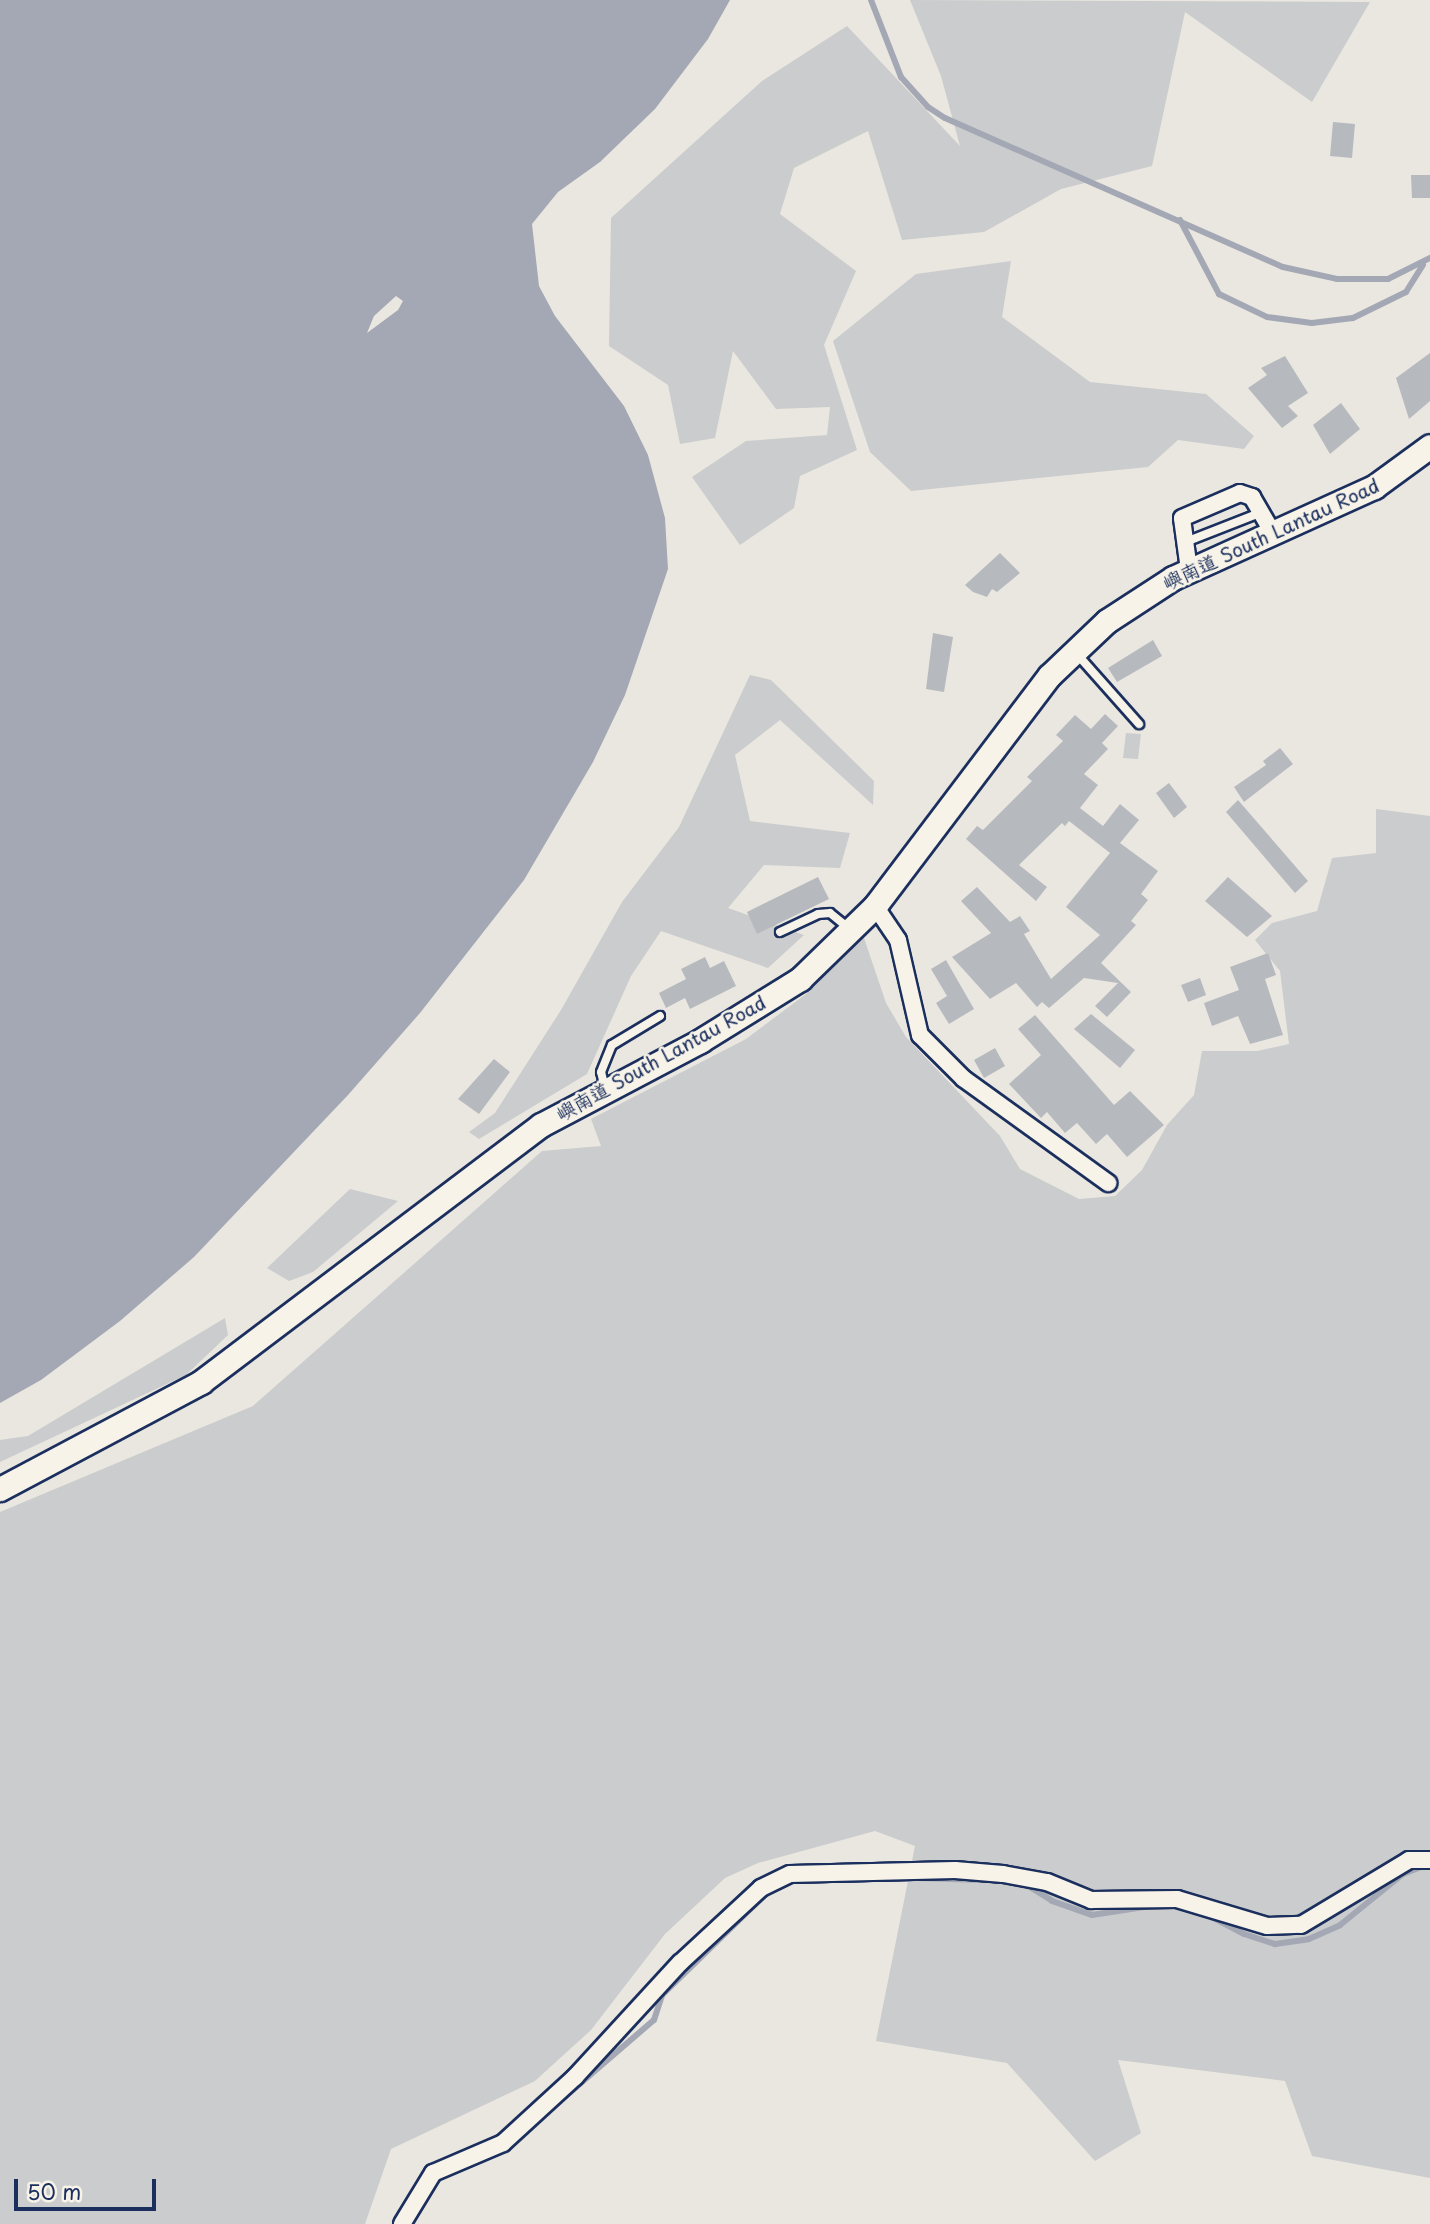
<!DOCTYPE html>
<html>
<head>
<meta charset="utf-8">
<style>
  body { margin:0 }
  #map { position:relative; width:1430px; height:2224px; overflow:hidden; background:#eae7e0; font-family:"Playpen Sans","LXGW WenKai TC",sans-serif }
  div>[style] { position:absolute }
  .green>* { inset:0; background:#cbcccd }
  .water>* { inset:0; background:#a3a8b4 }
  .stream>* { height:6px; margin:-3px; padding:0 3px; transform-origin:3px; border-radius:3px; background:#a3a8b4 }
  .building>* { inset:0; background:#b6babf }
  .roads { filter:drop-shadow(2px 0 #1b2f5e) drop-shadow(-2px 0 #1b2f5e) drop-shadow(0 2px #1b2f5e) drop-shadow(0 -2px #1b2f5e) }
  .service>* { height:8px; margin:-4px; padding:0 4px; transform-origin:4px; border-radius:4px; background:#f7f3e8 }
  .minor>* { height:16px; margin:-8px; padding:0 8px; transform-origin:8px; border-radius:8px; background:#f7f3e8 }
  .secondary>* { height:23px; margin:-11.5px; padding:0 11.5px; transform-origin:11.5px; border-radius:11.5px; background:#f7f3e8 }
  span { translate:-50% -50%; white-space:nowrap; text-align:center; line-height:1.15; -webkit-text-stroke:5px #f7f3e8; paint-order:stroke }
  .street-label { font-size:19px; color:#1b2f5e }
  .scale { position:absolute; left:14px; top:2179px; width:142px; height:32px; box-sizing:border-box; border:4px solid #1b2f5e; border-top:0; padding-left:9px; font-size:21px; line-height:24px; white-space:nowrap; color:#1b2f5e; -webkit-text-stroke:5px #f7f3e8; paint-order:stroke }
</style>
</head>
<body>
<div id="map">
  <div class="green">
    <i style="clip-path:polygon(910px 0,1370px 2px,1312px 102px,1185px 12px,1152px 166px,1061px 189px,984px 232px,902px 240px,868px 131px,794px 168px,780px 214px,856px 271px,824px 345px,857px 450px,800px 476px,794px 508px,740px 545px,692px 477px,746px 441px,827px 435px,830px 407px,776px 409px,733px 351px,715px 438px,680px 444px,668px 385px,609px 346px,611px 218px,762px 81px,847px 26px,960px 146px,941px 76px)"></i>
    <i style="clip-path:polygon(1011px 261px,1002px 317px,1090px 382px,1206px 394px,1254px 436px,1244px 449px,1178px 440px,1148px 467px,911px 491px,870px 452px,833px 341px,916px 274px)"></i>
    <i style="clip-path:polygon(750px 675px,771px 680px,874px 781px,873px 805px,780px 720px,735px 755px,750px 821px,850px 833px,840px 868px,764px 865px,728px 908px,804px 935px,768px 968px,661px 931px,631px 976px,587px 1074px,479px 1139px,469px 1132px,495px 1113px,561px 1010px,622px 902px,679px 827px)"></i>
    <i style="clip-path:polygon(1126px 733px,1141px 734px,1138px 759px,1123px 758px)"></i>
    <i style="clip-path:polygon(1376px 809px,1430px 816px,1430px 2178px,1312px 2156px,1285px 2081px,1118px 2060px,1141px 2133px,1095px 2161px,1007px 2063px,876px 2041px,915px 1846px,875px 1831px,758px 1863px,725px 1878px,665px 1934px,591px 2030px,535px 2081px,391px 2149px,365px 2224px,0 2224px,0 1512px,253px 1406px,542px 1151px,601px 1146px,591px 1119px,746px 1039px,810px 991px,861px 929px,886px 1003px,906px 1037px,1000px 1136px,1020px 1169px,1079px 1199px,1115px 1196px,1142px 1170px,1167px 1125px,1194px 1095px,1202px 1051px,1257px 1051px,1289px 1044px,1280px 971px,1255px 940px,1272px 923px,1317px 911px,1332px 858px,1376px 853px)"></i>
    <i style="clip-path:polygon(350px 1189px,398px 1201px,313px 1272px,289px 1281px,267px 1268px)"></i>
    <i style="clip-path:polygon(225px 1318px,228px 1335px,186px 1375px,0 1462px,0 1440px,28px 1436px)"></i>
  </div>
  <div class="water">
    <i style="clip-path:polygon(evenodd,0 0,730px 0,708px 39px,655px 109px,600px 162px,558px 192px,532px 224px,539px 286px,555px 316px,624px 406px,648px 455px,665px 518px,668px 569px,625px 695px,593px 762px,524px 880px,420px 1013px,348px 1095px,194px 1257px,120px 1321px,41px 1380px,0 1403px,0 0,396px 296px,403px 301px,398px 310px,367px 333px,374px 316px,396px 296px)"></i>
  </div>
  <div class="stream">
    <i style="left:871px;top:0;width:83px;rotate:68.7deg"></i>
    <i style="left:901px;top:77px;width:40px;rotate:48deg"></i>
    <i style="left:928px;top:107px;width:20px;rotate:33deg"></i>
    <i style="left:945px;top:118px;width:369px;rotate:23.8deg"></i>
    <i style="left:1283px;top:267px;width:55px;rotate:12.5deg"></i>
    <i style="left:1337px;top:279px;width:51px"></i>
    <i style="left:1388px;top:279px;width:47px;rotate:-26.6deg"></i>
    <i style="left:1180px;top:220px;width:84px;rotate:62.2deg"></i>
    <i style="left:1219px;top:294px;width:53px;rotate:25.6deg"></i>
    <i style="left:1267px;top:317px;width:45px;rotate:7.6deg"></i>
    <i style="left:1312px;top:323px;width:41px;rotate:-7deg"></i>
    <i style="left:1353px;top:318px;width:59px;rotate:-26.1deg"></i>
    <i style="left:1406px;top:292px;width:32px;rotate:-58deg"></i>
    <i style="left:917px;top:1878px;width:66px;rotate:1.7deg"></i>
    <i style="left:1022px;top:1882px;width:36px;rotate:32deg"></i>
    <i style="left:1052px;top:1901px;width:42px;rotate:19.3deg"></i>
    <i style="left:1092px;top:1915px;width:59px;rotate:-8.8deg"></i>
    <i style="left:1210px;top:1916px;width:38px;rotate:28deg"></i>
    <i style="left:1244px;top:1934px;width:33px;rotate:18deg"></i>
    <i style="left:1275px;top:1944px;width:34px;rotate:-8deg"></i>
    <i style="left:1309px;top:1939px;width:34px;rotate:-24deg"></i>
    <i style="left:1340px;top:1925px;width:81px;rotate:-39deg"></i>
    <i style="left:1403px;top:1874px;width:25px;rotate:-21deg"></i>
    <i style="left:560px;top:2101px;width:124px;rotate:-40.8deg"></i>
    <i style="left:654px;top:2020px;width:26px;rotate:-72deg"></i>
    <i style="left:662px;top:1995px;width:146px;rotate:-44.2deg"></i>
  </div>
  <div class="building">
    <i style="clip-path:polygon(1333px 122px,1355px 124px,1352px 158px,1330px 156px)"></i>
    <i style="clip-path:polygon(1411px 175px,1430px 175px,1430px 198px,1412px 198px)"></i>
    <i style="clip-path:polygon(1430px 353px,1430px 401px,1409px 419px,1396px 378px)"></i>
    <i style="clip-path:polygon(1285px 356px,1308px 393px,1288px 406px,1298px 416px,1282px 428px,1248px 388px,1267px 375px,1261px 368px)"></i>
    <i style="clip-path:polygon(1341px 403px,1360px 429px,1330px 454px,1313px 425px)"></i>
    <i style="clip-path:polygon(1000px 553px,1020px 573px,997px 592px,992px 589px,987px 597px,973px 592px,965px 585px)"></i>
    <i style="clip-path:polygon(933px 633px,953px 637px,944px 692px,926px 689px)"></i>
    <i style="clip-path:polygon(1153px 640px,1162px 656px,1117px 682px,1108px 668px)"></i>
    <i style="clip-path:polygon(1105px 714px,1118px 726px,1102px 743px,1108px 749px,1084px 774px,1098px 785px,1080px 808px,1103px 826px,1120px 804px,1139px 820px,1120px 843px,1158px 871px,1141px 894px,1148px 900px,1131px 921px,1136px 925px,1101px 963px,1131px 992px,1107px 1017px,1095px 1006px,1118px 983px,1084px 978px,1049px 1008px,1042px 1002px,1037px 1007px,1016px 983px,990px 999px,952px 957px,991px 933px,961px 901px,977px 887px,1010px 922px,1020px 916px,1030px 931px,1024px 934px,1051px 979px,1100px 935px,1066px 907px,1110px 853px,1069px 821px,1065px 826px,1062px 823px,1019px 865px,1047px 887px,1036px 901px,966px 839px,977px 826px,983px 830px,1032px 781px,1027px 777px,1063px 741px,1056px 735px,1075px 715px,1091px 729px)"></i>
    <i style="clip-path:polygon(1280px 748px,1293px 764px,1244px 802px,1234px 787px,1266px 765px,1263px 761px)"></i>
    <i style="clip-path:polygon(1169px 783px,1187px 807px,1174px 818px,1156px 793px)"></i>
    <i style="clip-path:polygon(1238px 800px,1308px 881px,1295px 893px,1226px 812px)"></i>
    <i style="clip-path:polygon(818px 877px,829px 899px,757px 934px,747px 912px)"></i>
    <i style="clip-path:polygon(1228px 877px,1272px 916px,1247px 937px,1205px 901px)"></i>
    <i style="clip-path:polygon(1268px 953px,1276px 975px,1265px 979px,1283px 1035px,1250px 1044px,1238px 1016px,1212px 1026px,1204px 1003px,1239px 990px,1230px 967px)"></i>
    <i style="clip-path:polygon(705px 957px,710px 968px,724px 961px,736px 986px,690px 1009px,685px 998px,666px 1008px,659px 993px,686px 979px,681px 969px)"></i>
    <i style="clip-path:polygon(946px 960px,974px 1009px,949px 1024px,936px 1003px,947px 996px,931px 969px)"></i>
    <i style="clip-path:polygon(1200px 978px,1206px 995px,1188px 1002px,1181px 985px)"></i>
    <i style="clip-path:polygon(1091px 1014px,1135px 1050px,1120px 1068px,1074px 1029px)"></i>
    <i style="clip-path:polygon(1035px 1015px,1114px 1105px,1130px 1091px,1164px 1125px,1127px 1157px,1107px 1134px,1096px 1144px,1077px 1123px,1065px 1133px,1047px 1112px,1041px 1118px,1009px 1084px,1041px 1055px,1018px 1029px)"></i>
    <i style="clip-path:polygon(995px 1048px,1005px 1066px,984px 1078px,974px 1060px)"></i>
    <i style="clip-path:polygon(494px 1059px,510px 1072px,479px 1114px,458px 1099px)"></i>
  </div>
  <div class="roads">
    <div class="service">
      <i style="left:1183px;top:543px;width:85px;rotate:-21.4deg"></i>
      <i style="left:1076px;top:653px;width:95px;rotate:48.4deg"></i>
      <i style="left:780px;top:932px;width:42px;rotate:-25.3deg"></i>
      <i style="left:818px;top:914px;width:12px;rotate:-5deg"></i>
      <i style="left:830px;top:913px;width:26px;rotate:39deg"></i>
      <i style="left:605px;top:1089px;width:17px;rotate:-103deg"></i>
      <i style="left:601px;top:1072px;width:29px;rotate:-68deg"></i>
      <i style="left:612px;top:1045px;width:56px;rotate:-31.1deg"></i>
    </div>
    <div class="minor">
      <i style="left:1189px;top:570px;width:52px;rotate:-97.7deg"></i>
      <i style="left:1182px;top:518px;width:63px;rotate:-23.3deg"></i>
      <i style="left:1240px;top:493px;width:13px;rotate:18deg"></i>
      <i style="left:1252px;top:497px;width:44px;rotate:59.9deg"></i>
      <i style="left:875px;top:906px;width:41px;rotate:55.9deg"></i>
      <i style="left:898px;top:940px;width:98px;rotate:77deg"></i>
      <i style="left:920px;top:1035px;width:62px;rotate:45deg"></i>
      <i style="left:964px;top:1079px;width:178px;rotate:35.8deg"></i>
      <i style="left:402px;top:2224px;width:60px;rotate:-58.7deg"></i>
      <i style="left:433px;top:2173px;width:76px;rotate:-23.2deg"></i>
      <i style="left:503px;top:2143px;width:98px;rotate:-42.5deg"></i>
      <i style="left:575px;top:2077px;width:155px;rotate:-47.4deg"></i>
      <i style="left:680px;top:1963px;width:110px;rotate:-42.8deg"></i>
      <i style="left:761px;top:1888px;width:32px;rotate:-26deg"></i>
      <i style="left:790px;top:1874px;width:165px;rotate:-1.4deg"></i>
      <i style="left:955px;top:1870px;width:48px;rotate:4.8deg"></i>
      <i style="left:1003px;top:1874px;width:45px;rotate:10.3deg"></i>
      <i style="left:1047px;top:1882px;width:48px;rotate:22.2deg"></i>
      <i style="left:1091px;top:1900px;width:86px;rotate:-0.7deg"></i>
      <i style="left:1177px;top:1899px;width:94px;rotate:16.7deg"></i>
      <i style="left:1267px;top:1926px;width:34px;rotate:-2deg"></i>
      <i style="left:1301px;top:1925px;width:126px;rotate:-31deg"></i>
      <i style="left:1409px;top:1860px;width:21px"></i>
    </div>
    <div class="secondary">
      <i style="left:0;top:1489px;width:228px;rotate:-28deg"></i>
      <i style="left:201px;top:1382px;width:426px;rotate:-37.1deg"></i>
      <i style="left:541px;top:1125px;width:180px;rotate:-27.8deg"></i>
      <i style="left:700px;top:1041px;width:118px;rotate:-31.8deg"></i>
      <i style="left:800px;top:979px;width:105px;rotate:-44.2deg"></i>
      <i style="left:875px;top:906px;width:288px;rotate:-52.9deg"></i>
      <i style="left:1049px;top:676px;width:80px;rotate:-43.5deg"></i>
      <i style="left:1107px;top:621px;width:79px;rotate:-33.1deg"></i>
      <i style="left:1173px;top:578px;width:221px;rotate:-24.4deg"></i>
      <i style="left:1374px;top:487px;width:69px;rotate:-36.2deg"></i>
    </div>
  </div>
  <div class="street-label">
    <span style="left:1271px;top:534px;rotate:-25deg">嶼南道 South Lantau Road</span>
    <span style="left:661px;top:1058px;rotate:-29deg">嶼南道 South Lantau Road</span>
  </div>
  <div class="scale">50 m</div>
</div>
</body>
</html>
